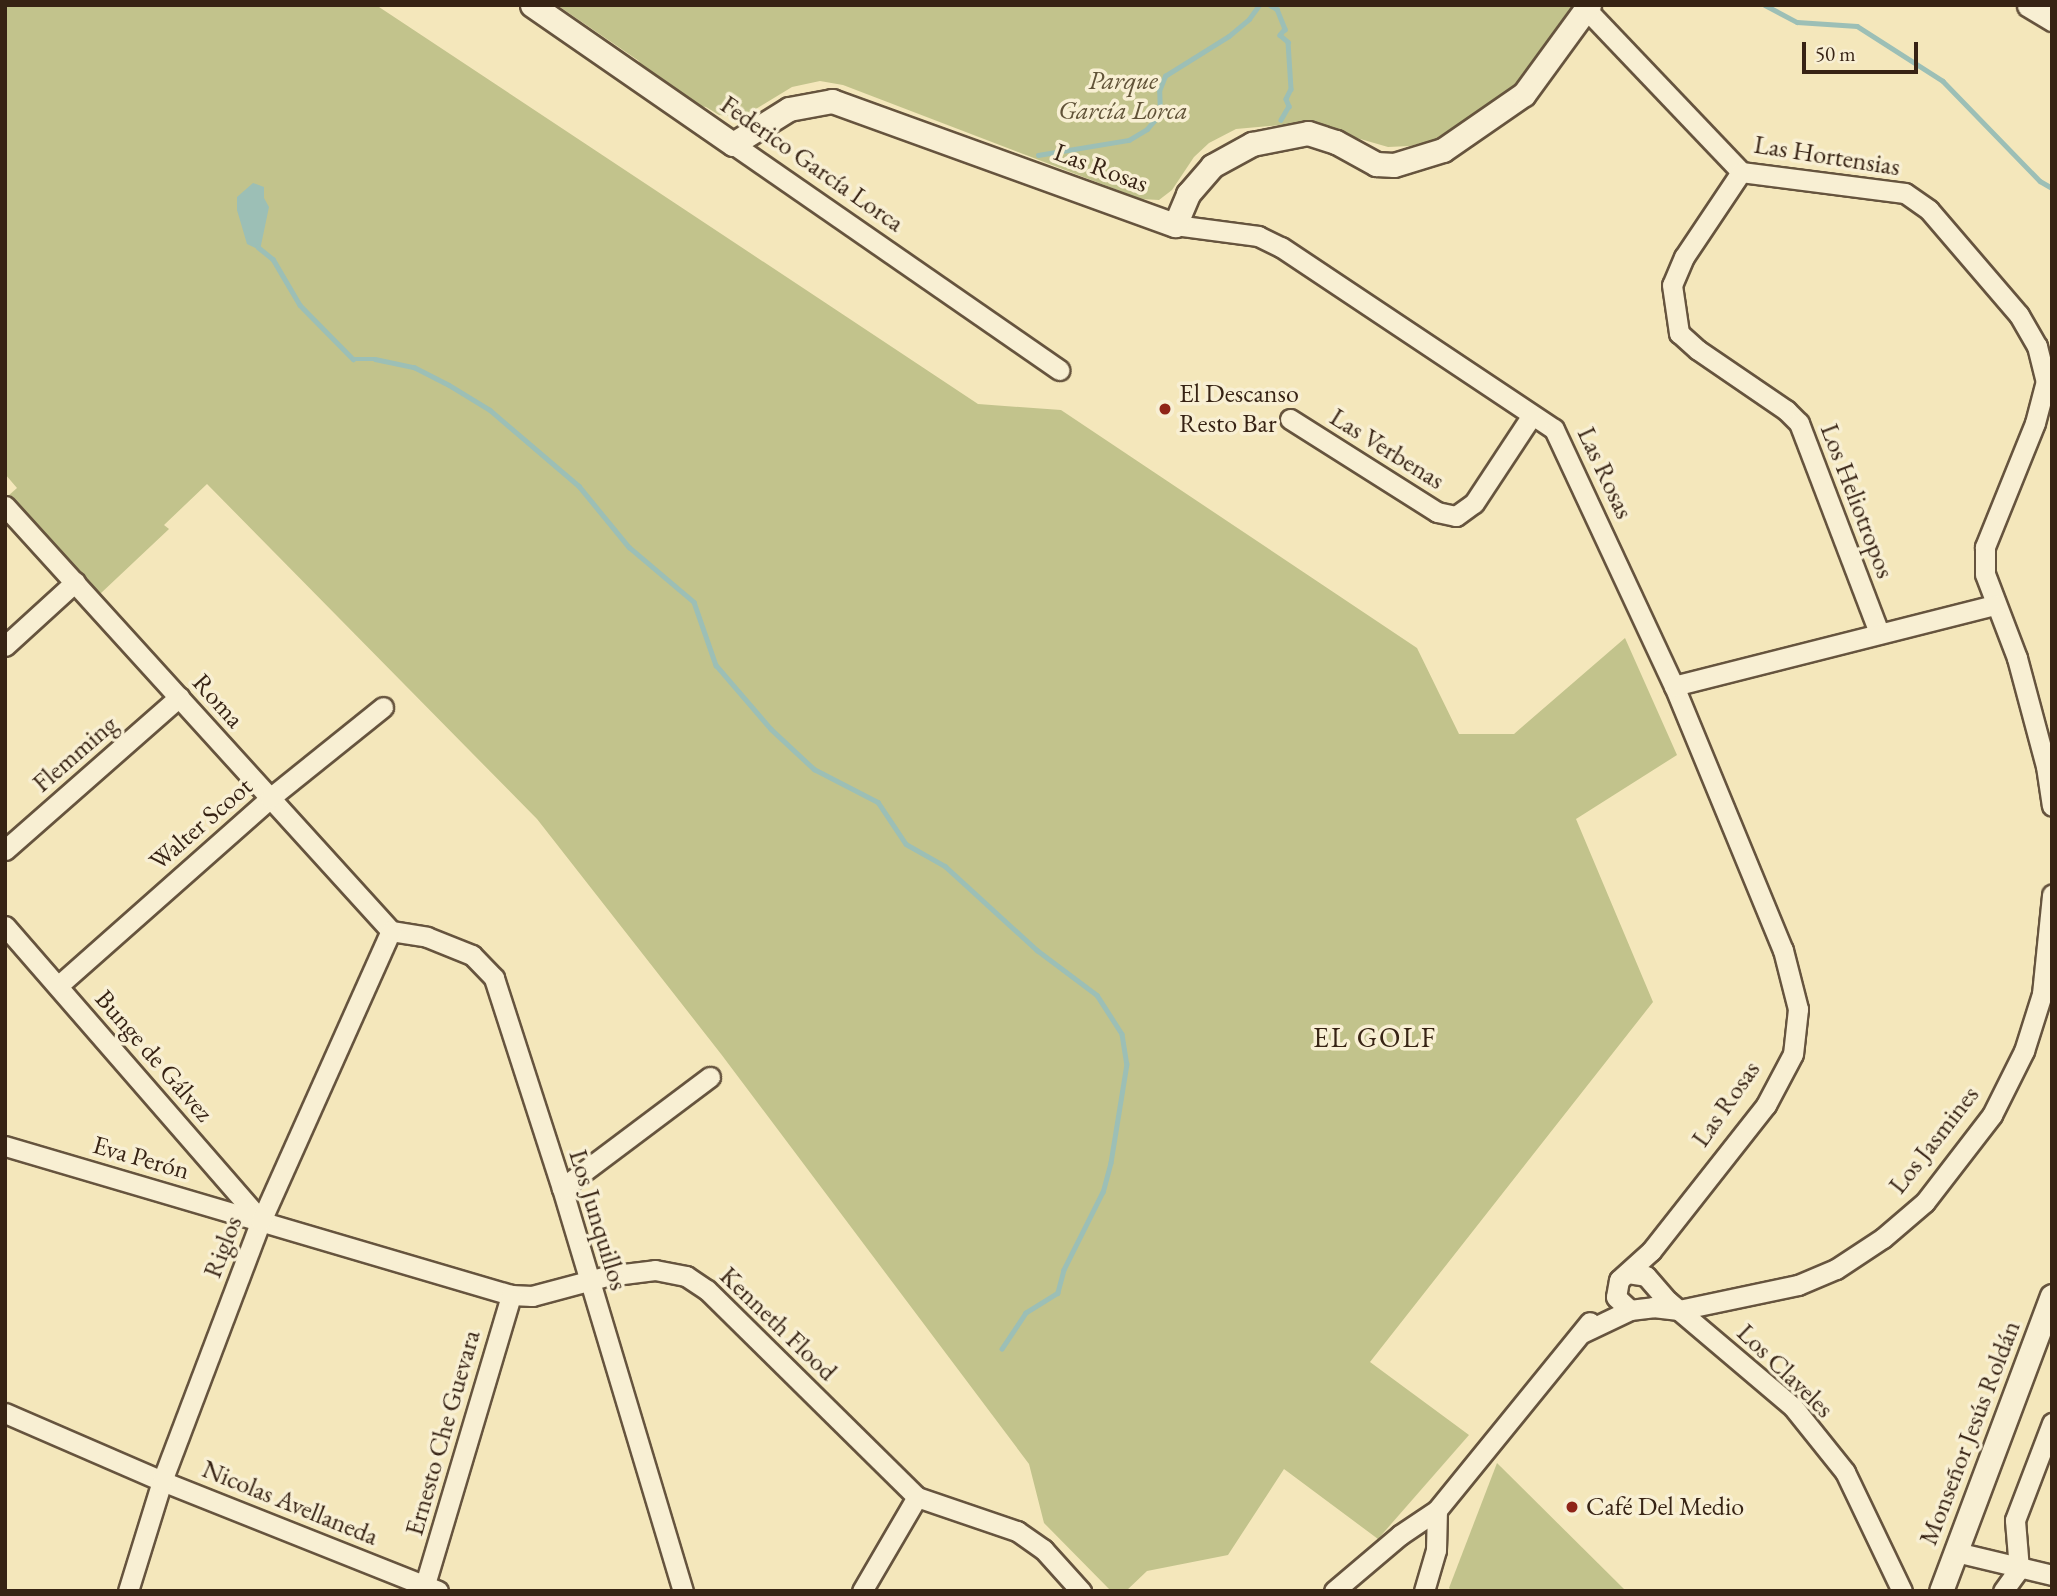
<!DOCTYPE html>
<html>
<head>
<meta charset="utf-8">
<style>
  body { margin:0 }
  #map { position:relative; width:2057px; height:1596px; overflow:hidden; background:#f4e7bb; font-family:"EB Garamond",serif }
  div>[style] { position:absolute }
  .green>* { inset:0; background:#c2c38c }
  .water>* { inset:0; background:#9cbfb6 }
  .stream>* { height:4.5px; margin:-2.25px; padding:0 2.25px; transform-origin:2.25px; border-radius:2.25px; background:#9cbfb6 }
  .roads { filter:drop-shadow(2px 0 #66543e) drop-shadow(-2px 0 #66543e) drop-shadow(0 2px #66543e) drop-shadow(0 -2px #66543e) }
  .minor>* { height:19px; margin:-9.5px; padding:0 9.5px; transform-origin:9.5px; border-radius:9.5px; background:#f8efd3 }
  .tertiary>* { height:23px; margin:-11.5px; padding:0 11.5px; transform-origin:11.5px; border-radius:11.5px; background:#f8efd3 }
  .dots>* { width:19px; height:19px; translate:-50% -50%; box-sizing:border-box; border:4px solid #f8efd3; border-radius:50% }
  span { translate:-50% -50%; white-space:nowrap; text-align:center; line-height:1.15; -webkit-text-stroke:7px #f8efd3; paint-order:stroke }
  .park-label { font-size:26px; color:#615338; font-style:italic }
  .street-label { font-size:26px; color:#372314 }
  .poi-label { font-size:26px; color:#372314 }
  .left { translate:0 -50%; text-align:left }
  .neighbourhood-label { font-size:28px; color:#372314; letter-spacing:2px }
  .frame { position:absolute; inset:0; border:7px solid #372314; pointer-events:none }
  .scale { position:absolute; left:1802px; top:42px; width:116px; height:32px; box-sizing:border-box; border:4px solid #372314; border-top:0; padding-left:9px; font-size:21px; line-height:24px; white-space:nowrap; color:#372314; -webkit-text-stroke:5px #f8efd3; paint-order:stroke }
</style>
</head>
<body>
<div id="map">
  <div class="green">
    <i style="clip-path:polygon(5px 5px,376px 5px,978px 404px,1061px 410px,1417px 648px,1459px 734px,1514px 734px,1625px 638px,1677px 755px,1576px 819px,1653px 1002px,1370px 1362px,1469px 1435px,1378px 1539px,1284px 1469px,1228px 1555px,1147px 1571px,1126px 1591px,1111px 1591px,1044px 1523px,1029px 1464px,721px 1054px,537px 819px,207px 484px,164px 525px,169px 529px,100px 594px,8px 496px,17px 488px,5px 474px)"></i>
    <i style="clip-path:polygon(557px 5px,1576px 5px,1517px 90px,1433px 140px,1410px 146px,1388px 147px,1305px 123px,1236px 129px,1209px 143px,1194px 157px,1172px 190px,1159px 200px,1141px 199px,843px 85px,820px 81px,792px 87px,751px 112px,737px 117px,719px 115px,706px 107px,688px 104px,641px 67px,639px 61px)"></i>
    <i style="clip-path:polygon(1497px 1463px,1626px 1591px,1452px 1591px,1449px 1588px)"></i>
  </div>
  <div class="water">
    <i style="clip-path:polygon(253px 183px,264px 187px,264px 198px,269px 207px,260px 250px,247px 244px,237px 210px,237px 197px)"></i>
  </div>
  <div class="stream">
    <i style="left:1270px;top:5px;width:8px;rotate:30deg"></i>
    <i style="left:1277px;top:9px;width:22px;rotate:68deg"></i>
    <i style="left:1285px;top:29px;width:8px;rotate:130deg"></i>
    <i style="left:1280px;top:35px;width:11px;rotate:41deg"></i>
    <i style="left:1288px;top:42px;width:47px;rotate:86.3deg"></i>
    <i style="left:1291px;top:89px;width:11px;rotate:117deg"></i>
    <i style="left:1286px;top:99px;width:8px;rotate:67deg"></i>
    <i style="left:1289px;top:106px;width:16px;rotate:120deg"></i>
    <i style="left:1765px;top:5px;width:36px;rotate:28deg"></i>
    <i style="left:1797px;top:22px;width:60px;rotate:3.8deg"></i>
    <i style="left:1857px;top:26px;width:102px;rotate:32.6deg"></i>
    <i style="left:1943px;top:81px;width:139px;rotate:45.9deg"></i>
    <i style="left:2040px;top:181px;width:14px;rotate:30deg"></i>
    <i style="left:1038px;top:155px;width:92px;rotate:-9.4deg"></i>
    <i style="left:1129px;top:140px;width:21px;rotate:-31deg"></i>
    <i style="left:1147px;top:129px;width:20px;rotate:-49deg"></i>
    <i style="left:1160px;top:114px;width:23px;rotate:-92deg"></i>
    <i style="left:1159px;top:91px;width:16px;rotate:-68deg"></i>
    <i style="left:1165px;top:76px;width:75px;rotate:-32deg"></i>
    <i style="left:1229px;top:36px;width:26px;rotate:-40deg"></i>
    <i style="left:1249px;top:19px;width:17px;rotate:-54deg"></i>
    <i style="left:258px;top:247px;width:19px;rotate:39deg"></i>
    <i style="left:273px;top:259px;width:53px;rotate:59.6deg"></i>
    <i style="left:300px;top:305px;width:76px;rotate:45.5deg"></i>
    <i style="left:353px;top:359px;width:22px"></i>
    <i style="left:375px;top:359px;width:40px;rotate:12deg"></i>
    <i style="left:414px;top:367px;width:39px;rotate:27deg"></i>
    <i style="left:449px;top:385px;width:48px;rotate:31.4deg"></i>
    <i style="left:490px;top:410px;width:117px;rotate:40.5deg"></i>
    <i style="left:579px;top:486px;width:79px;rotate:50.7deg"></i>
    <i style="left:629px;top:547px;width:85px;rotate:40.2deg"></i>
    <i style="left:694px;top:602px;width:67px;rotate:70.8deg"></i>
    <i style="left:716px;top:665px;width:84px;rotate:49.3deg"></i>
    <i style="left:771px;top:729px;width:59px;rotate:42.9deg"></i>
    <i style="left:814px;top:769px;width:72px;rotate:27.3deg"></i>
    <i style="left:878px;top:802px;width:50px;rotate:56.3deg"></i>
    <i style="left:906px;top:844px;width:45px;rotate:29.4deg"></i>
    <i style="left:945px;top:866px;width:125px;rotate:42.4deg"></i>
    <i style="left:1037px;top:950px;width:75px;rotate:36.9deg"></i>
    <i style="left:1097px;top:995px;width:46px;rotate:57.3deg"></i>
    <i style="left:1122px;top:1034px;width:30px;rotate:81deg"></i>
    <i style="left:1127px;top:1064px;width:100px;rotate:99.2deg"></i>
    <i style="left:1111px;top:1163px;width:30px;rotate:105deg"></i>
    <i style="left:1103px;top:1192px;width:87px;rotate:116.6deg"></i>
    <i style="left:1064px;top:1270px;width:24px;rotate:105deg"></i>
    <i style="left:1058px;top:1293px;width:38px;rotate:148deg"></i>
    <i style="left:1026px;top:1313px;width:43px;rotate:123.7deg"></i>
  </div>
  <div class="roads">
    <div class="minor">
      <i style="left:1586px;top:9px;width:225px;rotate:46.4deg"></i>
      <i style="left:1741px;top:172px;width:165px;rotate:7.3deg"></i>
      <i style="left:1905px;top:193px;width:29px;rotate:35deg"></i>
      <i style="left:1929px;top:210px;width:138px;rotate:49.4deg"></i>
      <i style="left:2019px;top:315px;width:36px;rotate:60deg"></i>
      <i style="left:2037px;top:346px;width:36px;rotate:76deg"></i>
      <i style="left:2046px;top:381px;width:43px;rotate:104.7deg"></i>
      <i style="left:2035px;top:423px;width:134px;rotate:112deg"></i>
      <i style="left:1985px;top:547px;width:27px;rotate:90deg"></i>
      <i style="left:1985px;top:574px;width:90px;rotate:69.1deg"></i>
      <i style="left:2017px;top:658px;width:112px;rotate:75deg"></i>
      <i style="left:2046px;top:766px;width:40px;rotate:81.5deg"></i>
      <i style="left:733px;top:144px;width:397px;rotate:34.7deg"></i>
      <i style="left:1741px;top:172px;width:102px;rotate:123.8deg"></i>
      <i style="left:1684px;top:257px;width:30px;rotate:113deg"></i>
      <i style="left:1672px;top:285px;width:49px;rotate:81.7deg"></i>
      <i style="left:1679px;top:333px;width:25px;rotate:42deg"></i>
      <i style="left:1698px;top:350px;width:107px;rotate:34.3deg"></i>
      <i style="left:1786px;top:410px;width:18px;rotate:45deg"></i>
      <i style="left:1799px;top:423px;width:225px;rotate:69.1deg"></i>
      <i style="left:1175px;top:225px;width:84px;rotate:7.5deg"></i>
      <i style="left:1258px;top:236px;width:25px;rotate:26deg"></i>
      <i style="left:1281px;top:247px;width:328px;rotate:33.7deg"></i>
      <i style="left:1554px;top:429px;width:284px;rotate:65deg"></i>
      <i style="left:1674px;top:686px;width:286px;rotate:67.6deg"></i>
      <i style="left:1783px;top:950px;width:61px;rotate:75.7deg"></i>
      <i style="left:1798px;top:1009px;width:45px;rotate:96.3deg"></i>
      <i style="left:1793px;top:1054px;width:58px;rotate:117.9deg"></i>
      <i style="left:1766px;top:1105px;width:186px;rotate:128.2deg"></i>
      <i style="left:1651px;top:1251px;width:43px;rotate:137.8deg"></i>
      <i style="left:1619px;top:1280px;width:17px;rotate:100deg"></i>
      <i style="left:1616px;top:1297px;width:19px;rotate:43deg"></i>
      <i style="left:1290px;top:419px;width:174px;rotate:32.3deg"></i>
      <i style="left:1437px;top:512px;width:19px;rotate:12deg"></i>
      <i style="left:1456px;top:516px;width:22px;rotate:-36deg"></i>
      <i style="left:1474px;top:503px;width:105px;rotate:-56.6deg"></i>
      <i style="left:5px;top:506px;width:574px;rotate:47.75deg"></i>
      <i style="left:5px;top:646px;width:95px;rotate:-42.4deg"></i>
      <i style="left:1674px;top:686px;width:331px;rotate:-14.2deg"></i>
      <i style="left:5px;top:850px;width:232px;rotate:-41.3deg"></i>
      <i style="left:5px;top:926px;width:391px;rotate:49deg"></i>
      <i style="left:391px;top:931px;width:36px;rotate:9deg"></i>
      <i style="left:427px;top:937px;width:48px;rotate:21.8deg"></i>
      <i style="left:472px;top:955px;width:32px;rotate:46deg"></i>
      <i style="left:494px;top:978px;width:221px;rotate:72.1deg"></i>
      <i style="left:562px;top:1188px;width:421px;rotate:73.3deg"></i>
      <i style="left:59px;top:985px;width:282px;rotate:-41.5deg"></i>
      <i style="left:270px;top:798px;width:145px;rotate:-38.8deg"></i>
      <i style="left:5px;top:1146px;width:527px;rotate:16.41deg"></i>
      <i style="left:511px;top:1295px;width:21px;rotate:3deg"></i>
      <i style="left:532px;top:1296px;width:78px;rotate:-14.9deg"></i>
      <i style="left:607px;top:1276px;width:48px;rotate:-7.1deg"></i>
      <i style="left:655px;top:1270px;width:32px;rotate:11deg"></i>
      <i style="left:686px;top:1276px;width:25px;rotate:34deg"></i>
      <i style="left:707px;top:1290px;width:295px;rotate:44.6deg"></i>
      <i style="left:917px;top:1497px;width:106px;rotate:18.8deg"></i>
      <i style="left:1017px;top:1531px;width:32px;rotate:35deg"></i>
      <i style="left:1043px;top:1549px;width:57px;rotate:47.9deg"></i>
      <i style="left:562px;top:1188px;width:185px;rotate:-36.9deg"></i>
      <i style="left:1628px;top:1273px;width:18px;rotate:9deg"></i>
      <i style="left:1646px;top:1276px;width:33px;rotate:49deg"></i>
      <i style="left:1668px;top:1301px;width:164px;rotate:40.3deg"></i>
      <i style="left:1793px;top:1407px;width:83px;rotate:51.3deg"></i>
      <i style="left:1845px;top:1472px;width:132px;rotate:64.4deg"></i>
      <i style="left:1582px;top:1333px;width:53px;rotate:-25.6deg"></i>
      <i style="left:1630px;top:1310px;width:23px;rotate:-7deg"></i>
      <i style="left:1653px;top:1307px;width:26px;rotate:7deg"></i>
      <i style="left:1679px;top:1310px;width:122px;rotate:-11.9deg"></i>
      <i style="left:1798px;top:1285px;width:41px;rotate:-22.8deg"></i>
      <i style="left:1836px;top:1269px;width:56px;rotate:-33.4deg"></i>
      <i style="left:1883px;top:1238px;width:55px;rotate:-40.6deg"></i>
      <i style="left:1925px;top:1202px;width:110px;rotate:-52.4deg"></i>
      <i style="left:1992px;top:1115px;width:72px;rotate:-63.4deg"></i>
      <i style="left:2024px;top:1051px;width:60px;rotate:-72.5deg"></i>
      <i style="left:2042px;top:994px;width:100px;rotate:-84.2deg"></i>
      <i style="left:5px;top:1413px;width:171px;rotate:23.4deg"></i>
      <i style="left:162px;top:1481px;width:297px;rotate:21.7deg"></i>
      <i style="left:1956px;top:1552px;width:99px;rotate:13.5deg"></i>
      <i style="left:128px;top:1591px;width:115px;rotate:-72.8deg"></i>
      <i style="left:162px;top:1481px;width:278px;rotate:-69.2deg"></i>
      <i style="left:261px;top:1221px;width:318px;rotate:-65.9deg"></i>
      <i style="left:423px;top:1591px;width:309px;rotate:-73.4deg"></i>
      <i style="left:862px;top:1591px;width:109px;rotate:-59.7deg"></i>
      <i style="left:1334px;top:1591px;width:87px;rotate:-40.3deg"></i>
      <i style="left:1400px;top:1535px;width:45px;rotate:-34deg"></i>
      <i style="left:1437px;top:1510px;width:242px;rotate:-50.9deg"></i>
      <i style="left:1424px;top:1591px;width:43px;rotate:-73.7deg"></i>
      <i style="left:1436px;top:1550px;width:40px;rotate:-88.6deg"></i>
      <i style="left:2003px;top:1591px;width:27px;rotate:-54deg"></i>
      <i style="left:2019px;top:1569px;width:49px;rotate:-94.7deg"></i>
      <i style="left:2015px;top:1520px;width:104px;rotate:-69.1deg"></i>
    </div>
    <div class="tertiary">
      <i style="left:532px;top:5px;width:244px;rotate:34.7deg"></i>
      <i style="left:733px;top:144px;width:66px;rotate:-32deg"></i>
      <i style="left:789px;top:109px;width:44px;rotate:-10.5deg"></i>
      <i style="left:832px;top:101px;width:365px;rotate:19.9deg"></i>
      <i style="left:1175px;top:225px;width:34px;rotate:-67deg"></i>
      <i style="left:1188px;top:194px;width:37px;rotate:-49deg"></i>
      <i style="left:1212px;top:166px;width:46px;rotate:-28.8deg"></i>
      <i style="left:1252px;top:144px;width:57px;rotate:-11.1deg"></i>
      <i style="left:1308px;top:133px;width:29px;rotate:18deg"></i>
      <i style="left:1336px;top:142px;width:46px;rotate:28.8deg"></i>
      <i style="left:1376px;top:164px;width:18px;rotate:3deg"></i>
      <i style="left:1394px;top:165px;width:51px;rotate:-17deg"></i>
      <i style="left:1443px;top:150px;width:98px;rotate:-34.7deg"></i>
      <i style="left:1524px;top:94px;width:110px;rotate:-53.9deg"></i>
      <i style="left:2029px;top:5px;width:27px;rotate:31deg"></i>
      <i style="left:1941px;top:1591px;width:315px;rotate:-69.4deg"></i>
    </div>
  </div>
  <div class="dots">
    <i style="left:1165px;top:409px;background:#8f2418"></i>
    <i style="left:1572px;top:1507px;background:#8f2418"></i>
  </div>
  <div class="park-label">
    <span style="left:1123px;top:96px">Parque<br>García Lorca</span>
  </div>
  <div class="street-label">
    <span style="left:1827px;top:156px;rotate:9deg">Las Hortensias</span>
    <span style="left:812px;top:164px;rotate:35deg">Federico García Lorca</span>
    <span style="left:1101px;top:168px;rotate:20deg">Las Rosas</span>
    <span style="left:1387px;top:449px;rotate:32deg">Las Verbenas</span>
    <span style="left:1605px;top:473px;rotate:65deg">Las Rosas</span>
    <span style="left:1857px;top:501px;rotate:69deg">Los Heliotropos</span>
    <span style="left:218px;top:701px;rotate:48deg">Roma</span>
    <span style="left:75px;top:754px;rotate:-41deg">Flemming</span>
    <span style="left:201px;top:824px;rotate:-41deg">Walter Scoot</span>
    <span style="left:154px;top:1056px;rotate:49deg">Bunge de Gálvez</span>
    <span style="left:1726px;top:1104px;rotate:-55deg">Las Rosas</span>
    <span style="left:1934px;top:1140px;rotate:-52deg">Los Jasmines</span>
    <span style="left:141px;top:1158px;rotate:16deg">Eva Perón</span>
    <span style="left:598px;top:1220px;rotate:73deg">Los Junquillos</span>
    <span style="left:223px;top:1247px;rotate:-69deg">Riglos</span>
    <span style="left:778px;top:1324px;rotate:44deg">Kenneth Flood</span>
    <span style="left:1785px;top:1371px;rotate:44deg">Los Claveles</span>
    <span style="left:443px;top:1433px;rotate:-74deg">Ernesto Che Guevara</span>
    <span style="left:1970px;top:1433px;rotate:-69deg">Monseñor Jesús Roldán</span>
    <span style="left:290px;top:1503px;rotate:22deg">Nicolas Avellaneda</span>
  </div>
  <div class="poi-label">
    <span class="left" style="left:1179px;top:409px">El Descanso<br>Resto Bar</span>
    <span class="left" style="left:1586px;top:1507px">Café Del Medio</span>
  </div>
  <div class="neighbourhood-label">
    <span style="left:1375px;top:1037px">EL GOLF</span>
  </div>
  <div class="frame"></div>
  <div class="scale">50 m</div>
</div>
</body>
</html>
